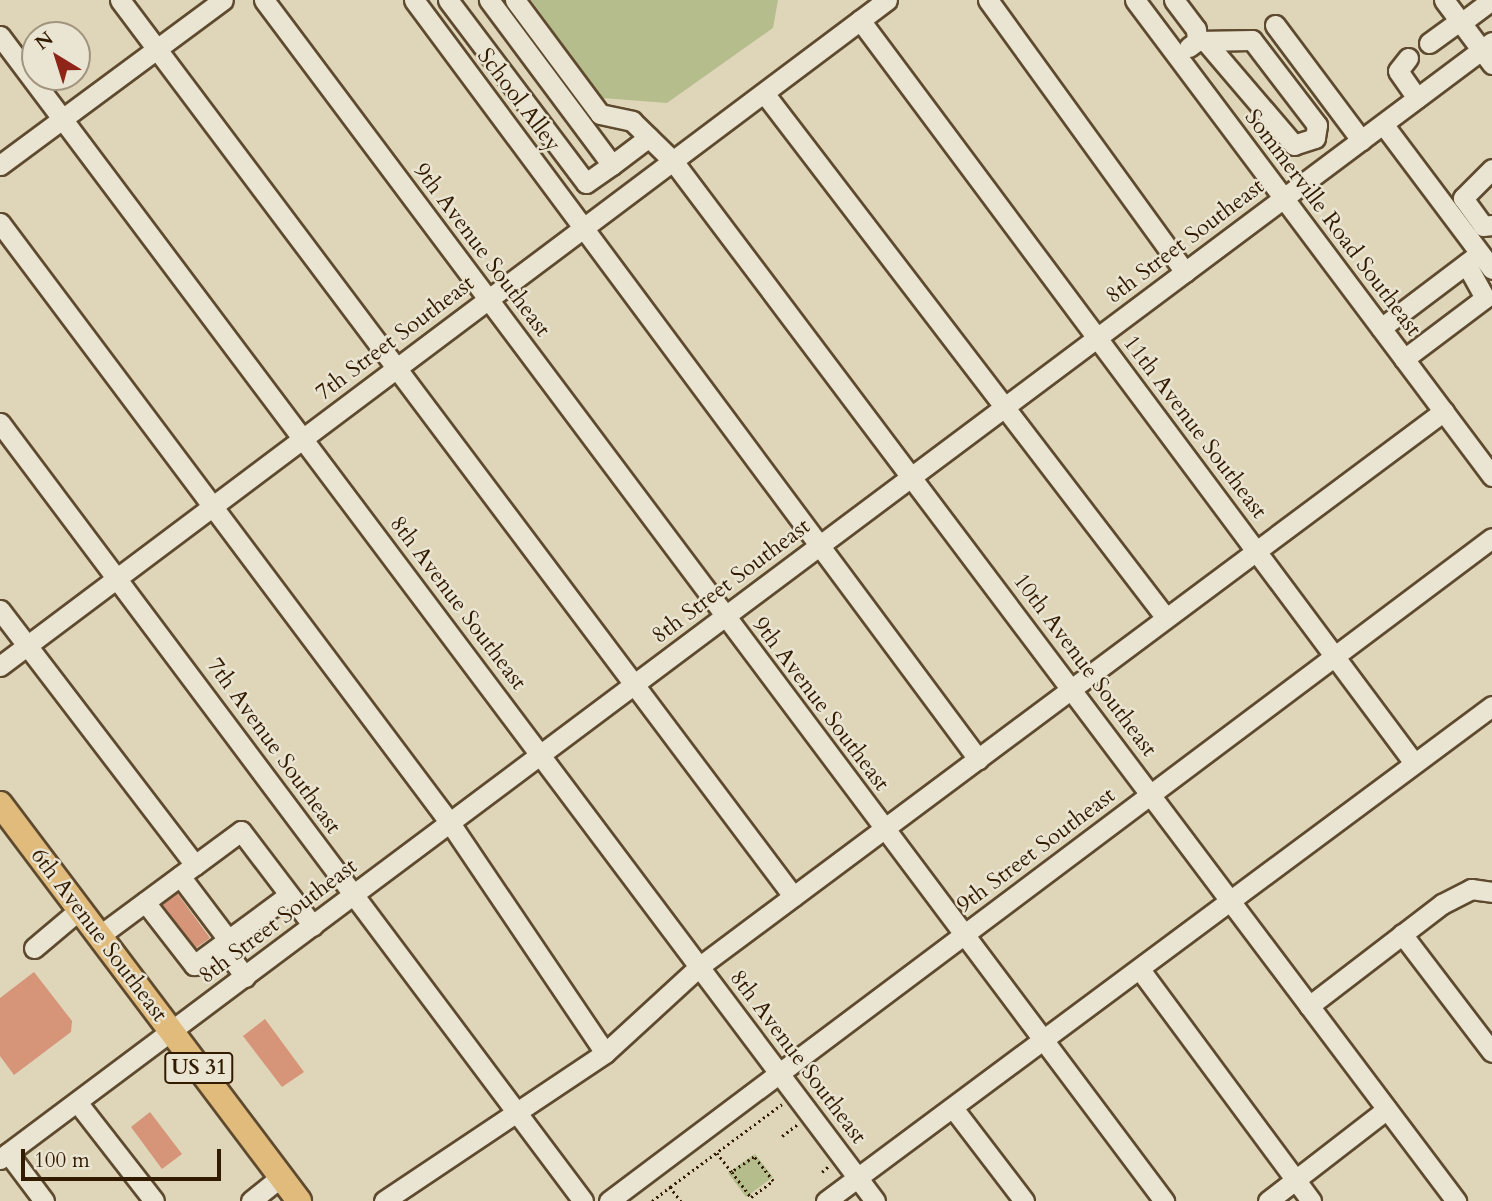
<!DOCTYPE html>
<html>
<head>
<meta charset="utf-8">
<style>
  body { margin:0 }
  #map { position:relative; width:1492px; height:1201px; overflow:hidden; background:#dfd6b9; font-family:Cardo,serif }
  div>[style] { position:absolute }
  .green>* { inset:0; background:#b5bd8d }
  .building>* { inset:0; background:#d69479 }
  .path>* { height:2.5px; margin-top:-1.25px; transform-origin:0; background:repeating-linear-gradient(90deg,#331b00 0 2px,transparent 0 5.5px) }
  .roads { filter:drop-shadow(2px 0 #5e4a2e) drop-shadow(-2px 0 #5e4a2e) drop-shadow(0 2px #5e4a2e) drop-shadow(0 -2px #5e4a2e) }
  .minor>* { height:19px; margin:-9.5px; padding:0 9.5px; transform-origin:9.5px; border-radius:9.5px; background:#eae4d2 }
  .major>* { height:24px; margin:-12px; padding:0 12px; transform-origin:12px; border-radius:12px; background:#e0bb7c }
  span { translate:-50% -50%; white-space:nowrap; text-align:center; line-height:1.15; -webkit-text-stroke:5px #eae4d2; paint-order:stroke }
  .shield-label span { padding:2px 5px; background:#eae4d2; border:2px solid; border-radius:5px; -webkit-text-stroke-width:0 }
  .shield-label { font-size:21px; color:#331b00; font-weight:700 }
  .street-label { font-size:23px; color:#331b00 }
  .north { position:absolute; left:21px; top:21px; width:70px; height:70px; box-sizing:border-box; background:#eae4d2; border:2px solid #a1947e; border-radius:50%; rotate:322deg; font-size:19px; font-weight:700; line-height:28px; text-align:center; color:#331b00 }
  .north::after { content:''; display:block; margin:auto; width:24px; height:32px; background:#8f2418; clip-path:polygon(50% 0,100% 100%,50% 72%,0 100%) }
  .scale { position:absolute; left:21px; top:1149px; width:200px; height:32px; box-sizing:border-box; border:4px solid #331b00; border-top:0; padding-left:9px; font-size:21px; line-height:24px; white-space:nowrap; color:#331b00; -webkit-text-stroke:5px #eae4d2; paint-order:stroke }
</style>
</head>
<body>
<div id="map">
  <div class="green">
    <i style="clip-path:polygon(531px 0,778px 0,773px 28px,667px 103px,602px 98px)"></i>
    <i style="clip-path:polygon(755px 1154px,773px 1177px,746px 1197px,728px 1173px)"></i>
  </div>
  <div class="building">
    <i style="clip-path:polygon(177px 893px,210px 938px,196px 948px,162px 904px)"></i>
    <i style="clip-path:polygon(34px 972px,72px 1021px,71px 1032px,14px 1075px,0 1056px,0 998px)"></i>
    <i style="clip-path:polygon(265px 1019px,304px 1072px,282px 1087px,243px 1036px)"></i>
    <i style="clip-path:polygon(150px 1112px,182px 1154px,162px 1169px,131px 1127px)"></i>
  </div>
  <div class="path">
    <i style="left:782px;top:1136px;width:21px;rotate:-37deg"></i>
    <i style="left:717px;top:1153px;width:24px;rotate:52deg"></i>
    <i style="left:732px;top:1172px;width:31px;rotate:53deg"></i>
    <i style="left:751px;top:1197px;width:27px;rotate:-36deg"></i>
    <i style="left:773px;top:1181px;width:31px;rotate:-128deg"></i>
    <i style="left:754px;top:1157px;width:27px;rotate:146deg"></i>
    <i style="left:822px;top:1172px;width:11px;rotate:-41deg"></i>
    <i style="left:670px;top:1187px;width:139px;rotate:-36.5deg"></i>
    <i style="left:652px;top:1201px;width:23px;rotate:-38deg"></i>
    <i style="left:670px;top:1187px;width:18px;rotate:52deg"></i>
  </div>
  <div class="roads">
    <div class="minor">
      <i style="left:120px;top:0;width:1121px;rotate:53.09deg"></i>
      <i style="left:264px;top:0;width:1501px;rotate:53.15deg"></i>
      <i style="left:414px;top:0;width:946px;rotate:53.38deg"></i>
      <i style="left:448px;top:0;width:229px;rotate:53deg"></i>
      <i style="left:586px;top:183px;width:32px;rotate:-35deg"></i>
      <i style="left:612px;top:165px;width:206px;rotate:-126.7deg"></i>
      <i style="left:515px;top:0;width:142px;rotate:53.3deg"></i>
      <i style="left:600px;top:114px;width:33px;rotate:12deg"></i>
      <i style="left:632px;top:121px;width:57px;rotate:44.3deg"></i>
      <i style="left:673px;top:161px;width:1302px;rotate:53.02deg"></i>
      <i style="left:988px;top:0;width:336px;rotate:54.1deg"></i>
      <i style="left:1135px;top:0;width:595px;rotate:53.13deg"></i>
      <i style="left:1174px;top:0;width:36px;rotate:53deg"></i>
      <i style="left:1196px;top:29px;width:12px;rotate:85deg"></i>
      <i style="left:1197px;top:41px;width:10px;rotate:143deg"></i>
      <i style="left:1444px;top:0;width:80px;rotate:53.1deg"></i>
      <i style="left:860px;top:20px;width:927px;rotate:53.29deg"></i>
      <i style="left:1461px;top:23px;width:39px;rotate:-37deg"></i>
      <i style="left:1275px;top:25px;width:144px;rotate:53.2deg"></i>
      <i style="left:0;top:36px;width:1457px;rotate:53.09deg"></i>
      <i style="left:1197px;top:41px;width:55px;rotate:-1deg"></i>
      <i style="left:1252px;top:40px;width:107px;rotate:52.6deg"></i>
      <i style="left:1317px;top:125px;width:13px;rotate:99deg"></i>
      <i style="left:1315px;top:138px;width:22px;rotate:162deg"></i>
      <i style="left:1294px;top:145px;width:134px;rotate:-130.5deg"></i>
      <i style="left:1429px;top:43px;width:37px;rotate:-36deg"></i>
      <i style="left:1408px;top:58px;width:16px;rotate:128deg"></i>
      <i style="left:1398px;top:71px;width:33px;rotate:55deg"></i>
      <i style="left:764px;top:93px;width:661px;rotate:52.56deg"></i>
      <i style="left:1383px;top:124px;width:181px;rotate:53.1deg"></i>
      <i style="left:0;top:165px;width:277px;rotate:-36.5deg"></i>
      <i style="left:612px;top:165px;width:46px;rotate:-37.1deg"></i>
      <i style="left:1492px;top:169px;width:41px;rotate:135deg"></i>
      <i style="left:1463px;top:198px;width:34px;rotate:54deg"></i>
      <i style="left:1483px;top:226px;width:9px;rotate:-6deg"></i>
      <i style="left:0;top:223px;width:750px;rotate:53.13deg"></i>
      <i style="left:450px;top:823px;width:277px;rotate:56deg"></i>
      <i style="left:1381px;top:328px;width:118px;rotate:-37.1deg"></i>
      <i style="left:1404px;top:359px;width:101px;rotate:-37deg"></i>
      <i style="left:1485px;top:298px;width:39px;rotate:-119deg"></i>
      <i style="left:0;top:423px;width:972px;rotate:53.15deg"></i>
      <i style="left:0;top:610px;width:321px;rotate:52.6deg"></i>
      <i style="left:195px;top:865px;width:57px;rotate:-36.5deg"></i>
      <i style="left:241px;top:831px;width:119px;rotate:52.8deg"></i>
      <i style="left:0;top:666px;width:1109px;rotate:-36.9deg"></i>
      <i style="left:180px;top:876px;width:83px;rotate:52.9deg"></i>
      <i style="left:145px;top:902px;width:80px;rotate:52.1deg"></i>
      <i style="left:194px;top:965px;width:118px;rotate:-36.4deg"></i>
      <i style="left:1402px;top:934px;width:148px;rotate:52.7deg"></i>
      <i style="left:99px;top:936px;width:119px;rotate:-36.5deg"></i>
      <i style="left:34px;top:948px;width:59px;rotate:-40.2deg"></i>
      <i style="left:224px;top:948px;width:36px;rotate:54deg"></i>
      <i style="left:1141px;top:971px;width:286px;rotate:53.5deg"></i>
      <i style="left:1309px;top:1006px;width:168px;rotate:-37.5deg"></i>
      <i style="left:1442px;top:904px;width:33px;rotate:-27deg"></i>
      <i style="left:1471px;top:889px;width:21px;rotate:8deg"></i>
      <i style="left:77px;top:1102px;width:125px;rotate:52.1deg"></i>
      <i style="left:953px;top:1108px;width:117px;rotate:52.6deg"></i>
      <i style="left:8px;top:1153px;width:60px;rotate:53.1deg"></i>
      <i style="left:0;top:1159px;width:1864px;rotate:-36.82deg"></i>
      <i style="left:251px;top:1201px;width:38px;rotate:-39deg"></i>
      <i style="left:384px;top:1201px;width:266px;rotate:-33.8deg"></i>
      <i style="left:605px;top:1053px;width:129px;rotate:-42.5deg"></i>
      <i style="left:700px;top:966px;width:928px;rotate:-36.72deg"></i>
      <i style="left:609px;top:1201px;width:1104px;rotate:-36.9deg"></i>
      <i style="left:826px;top:1201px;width:830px;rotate:-36.62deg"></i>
      <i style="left:1268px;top:1201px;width:150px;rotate:-37.7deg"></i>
    </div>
    <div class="major">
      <i style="left:0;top:804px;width:497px;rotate:53deg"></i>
    </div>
  </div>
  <div class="shield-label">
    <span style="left:199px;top:1068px">US 31</span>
  </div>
  <div class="street-label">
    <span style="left:519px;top:100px;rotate:53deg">School Alley</span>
    <span style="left:1333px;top:223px;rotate:53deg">Sommerville Road Southeast</span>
    <span style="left:1185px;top:241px;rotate:-37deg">8th Street Southeast</span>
    <span style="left:482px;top:250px;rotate:53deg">9th Avenue Southeast</span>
    <span style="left:395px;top:338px;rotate:-37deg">7th Street Southeast</span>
    <span style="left:1195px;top:427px;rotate:53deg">11th Avenue Southeast</span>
    <span style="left:731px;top:581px;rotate:-37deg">8th Street Southeast</span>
    <span style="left:458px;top:603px;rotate:53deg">8th Avenue Southeast</span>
    <span style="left:1085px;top:665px;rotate:53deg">10th Avenue Southeast</span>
    <span style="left:821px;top:704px;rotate:53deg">9th Avenue Southeast</span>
    <span style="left:274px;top:746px;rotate:54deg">7th Avenue Southeast</span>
    <span style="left:1036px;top:850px;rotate:-37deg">9th Street Southeast</span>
    <span style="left:278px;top:921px;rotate:-37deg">8th Street Southeast</span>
    <span style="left:99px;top:935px;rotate:53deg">6th Avenue Southeast</span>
    <span style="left:798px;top:1057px;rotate:53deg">8th Avenue Southeast</span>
  </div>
  <div class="north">N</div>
  <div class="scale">100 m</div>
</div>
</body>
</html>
